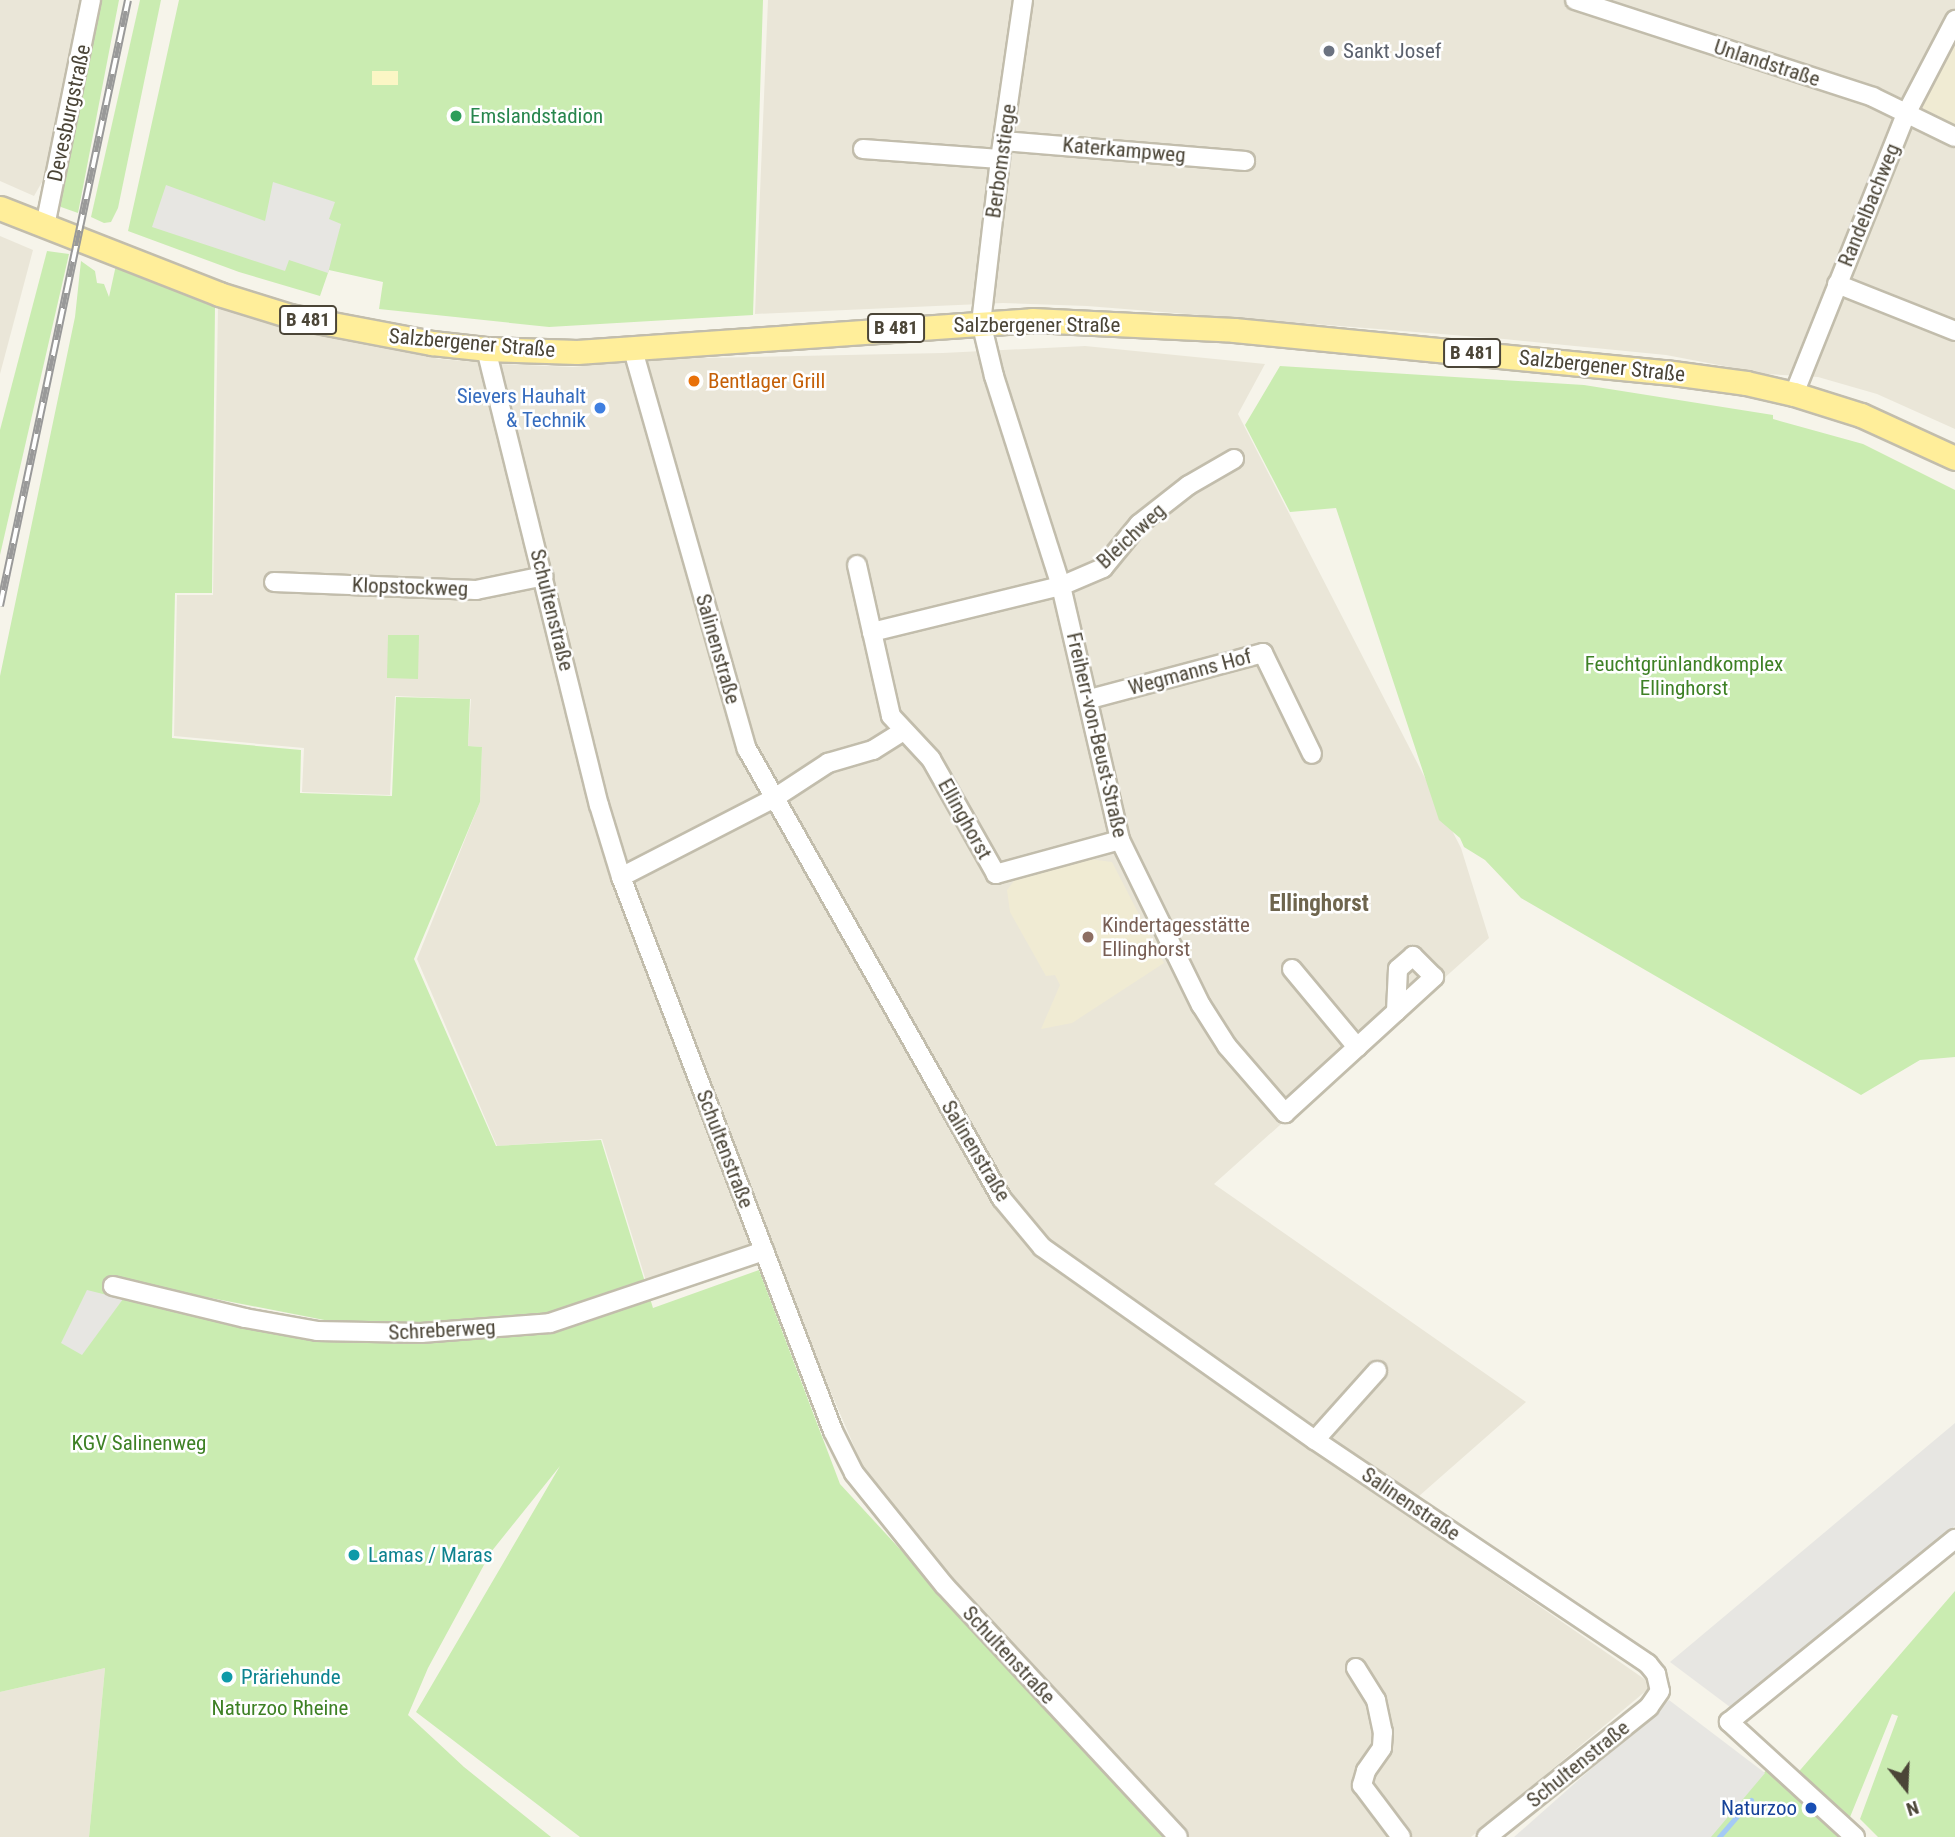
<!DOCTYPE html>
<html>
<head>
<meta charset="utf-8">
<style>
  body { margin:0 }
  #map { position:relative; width:1955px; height:1837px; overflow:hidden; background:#f6f4ea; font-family:"Roboto Condensed",sans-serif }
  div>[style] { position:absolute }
  .residential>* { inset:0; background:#eae6d8 }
  .education>* { inset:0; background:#f0ebd3 }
  .green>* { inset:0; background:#caecb1 }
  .sand>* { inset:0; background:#fbf6c5 }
  .parking>* { inset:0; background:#e7e6e2 }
  .stream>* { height:5px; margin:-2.5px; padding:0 2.5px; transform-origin:2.5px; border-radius:2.5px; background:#a4caf5 }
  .roads { filter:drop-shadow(2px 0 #c2bdac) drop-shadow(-2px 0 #c2bdac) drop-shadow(0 2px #c2bdac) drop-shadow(0 -2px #c2bdac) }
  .minor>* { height:18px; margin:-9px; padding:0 9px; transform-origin:9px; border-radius:9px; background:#fff }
  .major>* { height:23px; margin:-11.5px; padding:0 11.5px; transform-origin:11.5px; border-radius:11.5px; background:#ffee9a }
  .rail>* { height:8px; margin-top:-4px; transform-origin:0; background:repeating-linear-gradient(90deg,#fff 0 16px,#999 0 32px); box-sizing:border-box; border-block:2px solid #999 }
  .dots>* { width:19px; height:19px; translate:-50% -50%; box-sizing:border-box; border:4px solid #fff; border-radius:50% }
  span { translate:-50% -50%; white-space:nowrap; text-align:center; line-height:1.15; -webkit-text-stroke:5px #fff; paint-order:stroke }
  .shield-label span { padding:2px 5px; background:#fff; border:2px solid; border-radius:5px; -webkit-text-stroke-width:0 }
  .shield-label { font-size:19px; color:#4b4537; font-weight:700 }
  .worship-label { font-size:21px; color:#5b616d }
  .left { translate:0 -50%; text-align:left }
  .street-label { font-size:21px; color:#4b4537 }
  .leisure-label { font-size:21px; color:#27864d }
  .food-label { font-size:21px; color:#c56008 }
  .shop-label { font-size:21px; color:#366cbe }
  .right { translate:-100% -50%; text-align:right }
  .park-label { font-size:21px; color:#3e8125 }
  .education-label { font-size:21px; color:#785e54 }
  .culture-label { font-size:21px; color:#0d838f }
  .transit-label { font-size:21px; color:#164399 }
  .neighbourhood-label { font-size:23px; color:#6e654e; font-weight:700 }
  .north { position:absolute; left:1871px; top:1753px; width:70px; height:70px; -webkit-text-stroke:5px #fff; paint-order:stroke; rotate:162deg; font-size:19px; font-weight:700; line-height:28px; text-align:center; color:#4b4537 }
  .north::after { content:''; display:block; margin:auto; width:24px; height:32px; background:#4b4537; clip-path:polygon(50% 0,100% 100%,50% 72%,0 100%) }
</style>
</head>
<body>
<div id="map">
  <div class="residential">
    <i style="clip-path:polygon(0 0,81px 0,50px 168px,34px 196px,0 181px)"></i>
    <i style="clip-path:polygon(768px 0,1955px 0,1955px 429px,1877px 394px,1818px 377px,1766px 374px,1666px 355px,1504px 339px,1087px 306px,1003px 303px,755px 314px)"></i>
    <i style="clip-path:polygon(0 236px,33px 250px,0 374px)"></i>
    <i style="clip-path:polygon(218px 307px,348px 341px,440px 359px,499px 364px,573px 367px,653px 359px,943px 353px,1085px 346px,1265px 364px,1238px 414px,1461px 848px,1489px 938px,1214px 1184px,1526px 1402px,1402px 1511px,1653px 1685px,1471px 1837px,1189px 1837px,948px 1572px,863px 1467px,810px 1344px,771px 1238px,647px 1284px,602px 1139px,497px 1146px,417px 959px,480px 802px,482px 747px,468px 746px,471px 699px,395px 696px,390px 795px,302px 792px,304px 748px,174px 736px,177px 595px,213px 595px)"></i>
    <i style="clip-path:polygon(105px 1668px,89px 1837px,0 1837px,0 1692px)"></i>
  </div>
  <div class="education">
    <i style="clip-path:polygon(1955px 39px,1955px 125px,1920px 107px)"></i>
    <i style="clip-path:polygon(1089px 859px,1112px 862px,1164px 963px,1072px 1023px,1041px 1029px,1060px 985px,1055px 975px,1046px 976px,1010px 912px,1007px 890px,1018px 876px)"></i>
  </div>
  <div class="green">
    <i style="clip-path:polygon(101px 0,119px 0,78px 213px,61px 207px,58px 201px,77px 124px)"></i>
    <i style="clip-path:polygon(140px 0,161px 0,118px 208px,111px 222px,104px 223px,91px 217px)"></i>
    <i style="clip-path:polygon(179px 0,763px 0,753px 315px,549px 327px,379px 309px,383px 282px,329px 270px,320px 296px,239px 272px,128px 231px)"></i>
    <i style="clip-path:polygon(47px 251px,69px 254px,0 555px,0 430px)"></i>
    <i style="clip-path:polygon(evenodd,81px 261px,95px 271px,97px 283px,104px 284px,109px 297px,116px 265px,215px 306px,212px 593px,175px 593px,172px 738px,301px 750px,300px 793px,392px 796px,396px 697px,470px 699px,468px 746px,482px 747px,480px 802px,414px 959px,496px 1146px,601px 1140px,653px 1308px,759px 1270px,840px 1484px,1165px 1837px,580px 1837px,416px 1712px,560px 1466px,491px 1552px,428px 1668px,408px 1715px,464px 1767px,551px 1837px,89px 1837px,105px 1668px,0 1692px,0 676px,75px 317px,81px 261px,108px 1278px,355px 1326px,431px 1343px,321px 1338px,112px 1293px,108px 1278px)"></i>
    <i style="clip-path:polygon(1280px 366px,1584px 385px,1773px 415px,1773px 419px,1863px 444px,1955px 490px,1955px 1057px,1920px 1060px,1861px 1095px,1521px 898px,1485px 860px,1464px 847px,1460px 838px,1439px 820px,1336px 508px,1290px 512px,1245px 425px)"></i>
    <i style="clip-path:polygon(388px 635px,419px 635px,418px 679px,387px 678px)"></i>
    <i style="clip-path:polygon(1955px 1591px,1955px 1837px,1878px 1837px,1860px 1819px,1898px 1716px,1892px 1714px,1848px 1822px,1795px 1776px)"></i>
    <i style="clip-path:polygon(1773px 1762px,1854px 1837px,1710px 1837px)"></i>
  </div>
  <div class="sand">
    <i style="clip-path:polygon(372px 71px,398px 71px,398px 85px,372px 85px)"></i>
  </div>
  <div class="parking">
    <i style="clip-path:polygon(273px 182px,335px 202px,329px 219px,341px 224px,328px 273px,289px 260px,285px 271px,152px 227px,166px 185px,265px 221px)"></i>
    <i style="clip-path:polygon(87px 1290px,123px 1299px,82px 1355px,61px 1343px)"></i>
    <i style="clip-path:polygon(1955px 1423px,1955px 1526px,1730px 1707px,1670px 1662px)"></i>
    <i style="clip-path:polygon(1669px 1700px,1765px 1773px,1711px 1837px,1514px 1837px)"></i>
  </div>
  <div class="stream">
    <i style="left:1719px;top:1837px;width:49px;rotate:-49.1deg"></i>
  </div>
  <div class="roads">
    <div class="minor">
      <i style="left:1023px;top:0;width:161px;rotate:98.2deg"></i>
      <i style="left:1000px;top:159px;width:164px;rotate:96.6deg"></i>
      <i style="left:981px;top:322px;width:56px;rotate:76.5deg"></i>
      <i style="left:994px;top:376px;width:220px;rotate:72.3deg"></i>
      <i style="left:1061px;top:586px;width:261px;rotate:76.9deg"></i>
      <i style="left:1120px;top:840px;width:184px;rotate:63.9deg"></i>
      <i style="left:1201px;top:1005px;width:49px;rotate:57.6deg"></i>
      <i style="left:1227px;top:1046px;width:89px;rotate:49.1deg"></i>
      <i style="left:1285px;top:1113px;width:202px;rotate:-42.4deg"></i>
      <i style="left:1434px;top:977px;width:30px;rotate:-135deg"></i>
      <i style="left:1413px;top:956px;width:20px;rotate:139deg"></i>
      <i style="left:1398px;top:969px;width:43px;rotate:92.7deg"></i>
      <i style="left:1575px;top:0;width:313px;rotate:18deg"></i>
      <i style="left:1873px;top:97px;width:91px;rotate:26deg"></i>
      <i style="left:1003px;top:141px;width:243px;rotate:4.7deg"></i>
      <i style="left:863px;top:149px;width:137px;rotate:4.2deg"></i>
      <i style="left:45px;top:226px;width:231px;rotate:-78.5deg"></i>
      <i style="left:1837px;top:284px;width:127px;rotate:21.7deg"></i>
      <i style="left:486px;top:349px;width:470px;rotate:76.1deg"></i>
      <i style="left:599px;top:805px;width:75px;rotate:73deg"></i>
      <i style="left:621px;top:877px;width:593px;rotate:69.06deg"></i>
      <i style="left:833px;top:1431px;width:47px;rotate:63.4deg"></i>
      <i style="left:854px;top:1473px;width:145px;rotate:51.2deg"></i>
      <i style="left:945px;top:1586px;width:342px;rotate:47.1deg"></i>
      <i style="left:633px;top:350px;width:415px;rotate:74.1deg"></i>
      <i style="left:747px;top:749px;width:517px;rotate:60.46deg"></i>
      <i style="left:1002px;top:1199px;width:62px;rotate:50.2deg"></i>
      <i style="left:1042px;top:1247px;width:334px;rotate:35.3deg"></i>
      <i style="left:1315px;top:1440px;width:401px;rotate:33.9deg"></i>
      <i style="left:1648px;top:1664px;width:13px;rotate:51deg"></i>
      <i style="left:1656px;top:1674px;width:17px;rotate:77deg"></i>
      <i style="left:1660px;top:1691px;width:19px;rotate:125deg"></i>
      <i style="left:1649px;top:1707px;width:208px;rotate:141.3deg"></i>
      <i style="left:1794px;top:394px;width:304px;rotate:-68.2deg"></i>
      <i style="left:1907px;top:112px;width:104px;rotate:-62.4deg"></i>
      <i style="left:857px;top:565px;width:69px;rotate:77.4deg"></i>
      <i style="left:274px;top:582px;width:202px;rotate:2.3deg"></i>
      <i style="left:476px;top:590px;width:69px;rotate:-11.6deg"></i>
      <i style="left:1090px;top:699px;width:179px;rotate:-14.9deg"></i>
      <i style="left:1263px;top:653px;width:112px;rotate:64.1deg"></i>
      <i style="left:1120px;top:840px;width:129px;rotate:164.7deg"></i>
      <i style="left:996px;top:874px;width:132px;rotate:-119.5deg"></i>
      <i style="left:931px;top:759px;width:59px;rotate:-132.9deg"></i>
      <i style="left:891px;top:716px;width:86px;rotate:-102.7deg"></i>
      <i style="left:872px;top:632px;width:195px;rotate:-13.7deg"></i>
      <i style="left:1061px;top:586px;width:46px;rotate:-23.2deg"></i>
      <i style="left:1103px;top:568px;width:57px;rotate:-50.7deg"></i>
      <i style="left:1139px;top:524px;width:63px;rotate:-38deg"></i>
      <i style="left:1189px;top:485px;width:52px;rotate:-30deg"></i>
      <i style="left:621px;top:877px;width:171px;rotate:-27.2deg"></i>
      <i style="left:773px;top:799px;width:66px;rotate:-33.2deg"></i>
      <i style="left:828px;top:763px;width:47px;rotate:-16.1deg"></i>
      <i style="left:873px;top:750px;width:36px;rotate:-32deg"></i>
      <i style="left:1292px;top:969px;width:102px;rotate:50.2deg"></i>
      <i style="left:113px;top:1286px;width:136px;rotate:13.6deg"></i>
      <i style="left:245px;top:1318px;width:73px;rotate:10.2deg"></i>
      <i style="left:317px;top:1331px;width:104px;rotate:1.1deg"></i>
      <i style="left:421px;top:1333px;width:129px;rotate:-4.4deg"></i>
      <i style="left:550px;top:1323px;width:226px;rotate:-18.6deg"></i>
      <i style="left:1315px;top:1440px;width:93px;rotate:-48.1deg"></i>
      <i style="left:1356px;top:1668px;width:38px;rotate:58deg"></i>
      <i style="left:1376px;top:1700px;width:33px;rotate:78deg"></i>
      <i style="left:1383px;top:1732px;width:16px;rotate:94deg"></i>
      <i style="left:1382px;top:1748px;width:28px;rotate:125deg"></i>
      <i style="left:1366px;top:1771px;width:15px;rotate:106deg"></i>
      <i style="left:1362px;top:1785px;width:65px;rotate:53.1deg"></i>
      <i style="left:1855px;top:1837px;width:171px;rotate:-137.6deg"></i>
      <i style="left:1729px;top:1722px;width:291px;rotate:-39deg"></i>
    </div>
    <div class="major">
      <i style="left:0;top:208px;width:235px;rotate:21.4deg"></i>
      <i style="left:219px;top:294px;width:74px;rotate:17.2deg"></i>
      <i style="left:290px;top:316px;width:145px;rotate:10.8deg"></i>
      <i style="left:432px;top:343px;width:54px;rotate:6.3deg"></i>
      <i style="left:486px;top:349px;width:91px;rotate:1.9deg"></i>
      <i style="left:577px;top:352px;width:456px;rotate:-4deg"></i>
      <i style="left:1032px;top:320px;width:202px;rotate:2.8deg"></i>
      <i style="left:1234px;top:330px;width:433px;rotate:5.6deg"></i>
      <i style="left:1665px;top:372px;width:82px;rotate:7.7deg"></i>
      <i style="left:1746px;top:383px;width:49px;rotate:12.9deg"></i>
      <i style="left:1794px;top:394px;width:70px;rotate:17.4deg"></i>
      <i style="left:1861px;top:415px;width:103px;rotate:24.6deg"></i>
    </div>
  </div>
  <div class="rail">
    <i style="left:0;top:606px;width:619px;rotate:-78.07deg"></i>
  </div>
  <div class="dots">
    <i style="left:1329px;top:51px;background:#6b7280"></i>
    <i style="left:456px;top:116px;background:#2e9e5b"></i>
    <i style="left:694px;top:381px;background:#e8710a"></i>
    <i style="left:600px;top:408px;background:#3f7fe0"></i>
    <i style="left:1088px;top:937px;background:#8d6e63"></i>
    <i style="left:354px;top:1555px;background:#0f9aa8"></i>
    <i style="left:227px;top:1677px;background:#0f9aa8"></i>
    <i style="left:1811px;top:1808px;background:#1a4fb4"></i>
  </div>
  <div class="shield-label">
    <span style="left:308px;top:320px">B 481</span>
    <span style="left:896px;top:328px">B 481</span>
    <span style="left:1472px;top:353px">B 481</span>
  </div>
  <div class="worship-label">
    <span class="left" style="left:1343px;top:51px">Sankt Josef</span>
  </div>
  <div class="street-label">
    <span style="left:1767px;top:63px;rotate:18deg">Unlandstraße</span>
    <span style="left:69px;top:113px;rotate:-78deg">Devesburgstraße</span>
    <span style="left:1124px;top:150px;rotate:5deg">Katerkampweg</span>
    <span style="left:1001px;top:161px;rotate:-82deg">Berbomstiege</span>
    <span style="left:1869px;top:205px;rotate:-68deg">Randelbachweg</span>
    <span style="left:1037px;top:325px">Salzbergener Straße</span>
    <span style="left:472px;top:343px;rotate:5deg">Salzbergener Straße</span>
    <span style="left:1602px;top:366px;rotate:6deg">Salzbergener Straße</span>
    <span style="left:1131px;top:536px;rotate:-43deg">Bleichweg</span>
    <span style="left:410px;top:587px;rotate:2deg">Klopstockweg</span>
    <span style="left:552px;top:610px;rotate:76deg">Schultenstraße</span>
    <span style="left:718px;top:649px;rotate:74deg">Salinenstraße</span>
    <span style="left:1190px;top:672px;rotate:-15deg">Wegmanns Hof</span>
    <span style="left:1097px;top:735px;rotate:77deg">Freiherr-von-Beust-Straße</span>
    <span style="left:965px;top:819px;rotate:61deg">Ellinghorst</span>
    <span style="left:725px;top:1149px;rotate:69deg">Schultenstraße</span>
    <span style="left:976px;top:1151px;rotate:59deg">Salinenstraße</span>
    <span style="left:442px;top:1330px;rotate:-3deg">Schreberweg</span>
    <span style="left:1411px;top:1504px;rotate:34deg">Salinenstraße</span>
    <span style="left:1009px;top:1655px;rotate:47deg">Schultenstraße</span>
    <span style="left:1578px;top:1764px;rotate:-39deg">Schultenstraße</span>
  </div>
  <div class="leisure-label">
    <span class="left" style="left:470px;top:116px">Emslandstadion</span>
  </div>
  <div class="food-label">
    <span class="left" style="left:708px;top:381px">Bentlager Grill</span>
  </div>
  <div class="shop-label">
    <span class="right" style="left:586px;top:408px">Sievers Hauhalt<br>&amp; Technik</span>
  </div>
  <div class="park-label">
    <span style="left:1684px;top:676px">Feuchtgrünlandkomplex<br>Ellinghorst</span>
    <span style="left:139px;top:1443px">KGV Salinenweg</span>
    <span style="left:280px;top:1708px">Naturzoo Rheine</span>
  </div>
  <div class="education-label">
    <span class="left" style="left:1102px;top:937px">Kindertagesstätte<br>Ellinghorst</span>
  </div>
  <div class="culture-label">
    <span class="left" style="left:368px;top:1555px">Lamas / Maras</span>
    <span class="left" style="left:241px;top:1677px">Präriehunde</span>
  </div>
  <div class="transit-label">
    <span class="right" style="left:1797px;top:1808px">Naturzoo</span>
  </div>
  <div class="neighbourhood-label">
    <span style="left:1319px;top:904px">Ellinghorst</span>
  </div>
  <div class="north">N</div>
</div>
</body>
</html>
